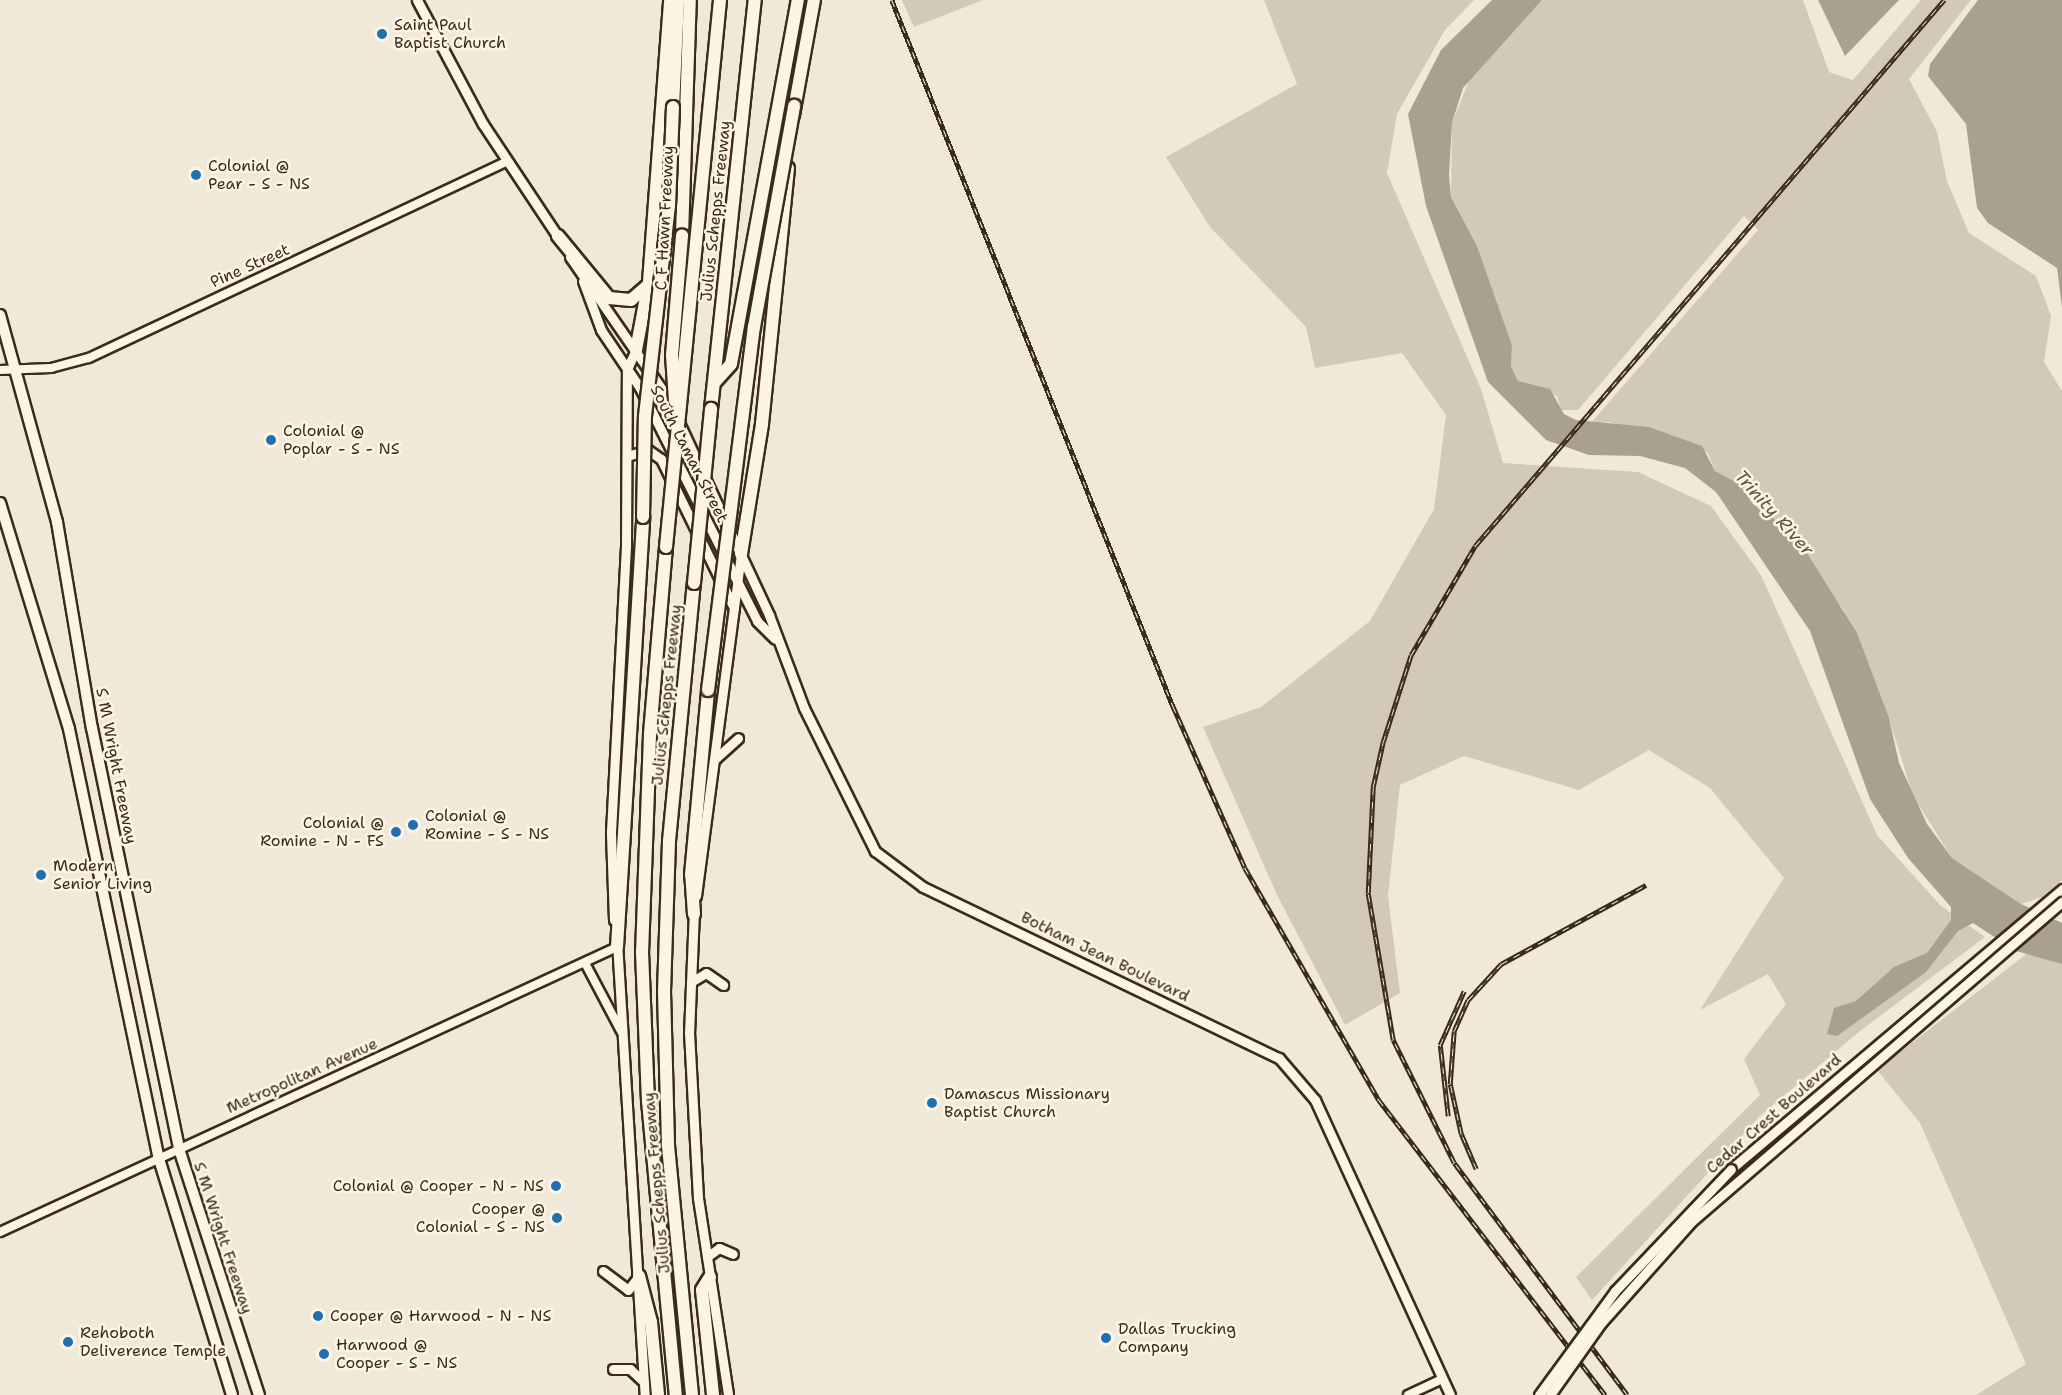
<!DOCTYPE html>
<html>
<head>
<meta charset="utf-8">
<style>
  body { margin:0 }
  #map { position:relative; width:2062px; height:1395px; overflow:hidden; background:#f0e9d9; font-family:"Shantell Sans",sans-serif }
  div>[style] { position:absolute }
  .green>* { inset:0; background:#d2c9ba }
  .water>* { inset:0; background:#aaa091 }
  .roads { filter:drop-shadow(2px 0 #3b2a1e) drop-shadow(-2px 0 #3b2a1e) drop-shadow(0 2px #3b2a1e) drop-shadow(0 -2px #3b2a1e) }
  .tertiary>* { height:8px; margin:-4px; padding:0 4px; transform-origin:4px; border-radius:4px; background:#fcf5e5 }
  .secondary>* { height:9px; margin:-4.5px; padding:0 4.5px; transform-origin:4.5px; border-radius:4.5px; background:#fcf5e5 }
  .primary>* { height:10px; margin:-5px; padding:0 5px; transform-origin:5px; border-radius:5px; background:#fcf5e5 }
  .motorway>* { height:12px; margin:-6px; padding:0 6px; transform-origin:6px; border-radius:6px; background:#fcf5e5 }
  .rail>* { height:4.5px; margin-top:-2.25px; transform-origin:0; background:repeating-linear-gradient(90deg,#fcf5e5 0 7px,#3b2a1e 0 14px); box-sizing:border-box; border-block:2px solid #3b2a1e }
  .bridges { filter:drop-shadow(2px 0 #3b2a1e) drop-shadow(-2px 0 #3b2a1e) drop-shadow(0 2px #3b2a1e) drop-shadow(0 -2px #3b2a1e) }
  .secondary-bridge>* { height:9px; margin:-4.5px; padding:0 4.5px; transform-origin:4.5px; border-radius:4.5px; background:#fcf5e5 }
  .motorway-bridge>* { height:12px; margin:-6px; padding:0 6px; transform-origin:6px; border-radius:6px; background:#fcf5e5 }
  .dots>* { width:16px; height:16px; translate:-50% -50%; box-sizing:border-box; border:3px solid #fcf5e5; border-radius:50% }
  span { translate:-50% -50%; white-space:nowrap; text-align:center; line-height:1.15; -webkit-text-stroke:5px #fcf5e5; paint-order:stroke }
  .poi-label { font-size:16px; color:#3b2a1e }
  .left { translate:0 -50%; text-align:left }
  .right { translate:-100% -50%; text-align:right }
  .street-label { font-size:16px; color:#3b2a1e }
  .water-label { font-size:18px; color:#625346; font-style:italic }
</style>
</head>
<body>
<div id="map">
  <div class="green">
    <i style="clip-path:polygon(902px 0,983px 0,914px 27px)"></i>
    <i style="clip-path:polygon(1264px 0,1474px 0,1445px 30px,1397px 114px,1387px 173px,1481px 389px,1503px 463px,1638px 472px,1711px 506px,1761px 575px,1877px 835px,1941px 906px,1985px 937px,1860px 1031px,1760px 1116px,1592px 1300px,1576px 1277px,1760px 1095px,1744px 1059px,1786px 1004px,1768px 974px,1700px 1010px,1784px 878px,1710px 788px,1649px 750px,1579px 790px,1464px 756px,1400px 785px,1388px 896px,1400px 993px,1345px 1025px,1277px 895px,1203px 727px,1261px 707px,1370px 621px,1434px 509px,1446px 415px,1402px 353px,1315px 368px,1306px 327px,1210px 227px,1166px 157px,1297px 84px)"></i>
    <i style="clip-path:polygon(1542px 0,1803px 0,1829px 72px,1853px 80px,1921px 0,1971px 0,1909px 79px,1937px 132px,1947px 181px,1969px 233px,2036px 276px,2051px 316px,2044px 362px,2062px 391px,2062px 880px,2042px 897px,2021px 904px,1952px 858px,1913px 796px,1889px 718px,1843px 609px,1747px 491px,1715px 471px,1708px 453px,1609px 422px,1591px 423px,1758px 230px,1744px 216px,1578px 410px,1561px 410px,1557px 396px,1518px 381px,1511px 366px,1512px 345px,1477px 246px,1451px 197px,1452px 123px,1471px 76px)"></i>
    <i style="clip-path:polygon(2030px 951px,2062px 951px,2062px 1395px,1976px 1395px,2026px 1364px,1920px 1123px,1877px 1070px)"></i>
  </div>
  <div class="water">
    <i style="clip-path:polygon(1492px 0,1542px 0,1463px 88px,1452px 123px,1449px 175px,1451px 197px,1477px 246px,1512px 345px,1511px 366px,1518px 381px,1550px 389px,1564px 414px,1576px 420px,1649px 427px,1702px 446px,1715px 471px,1739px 484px,1753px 504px,1795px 534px,1857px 633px,1889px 718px,1899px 763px,1927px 824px,1952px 858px,2021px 904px,2062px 923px,2062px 964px,2016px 951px,1973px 923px,1958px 931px,1926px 972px,1837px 1036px,1827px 1034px,1834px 1008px,1856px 1001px,1894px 967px,1927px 953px,1951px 920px,1951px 907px,1908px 858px,1870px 799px,1810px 631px,1716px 492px,1685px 468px,1640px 456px,1589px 455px,1546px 440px,1488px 382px,1426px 206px,1408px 114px,1441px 50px)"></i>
    <i style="clip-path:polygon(1818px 0,1899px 0,1845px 56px)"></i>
    <i style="clip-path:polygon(1978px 0,2062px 0,2062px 308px,2057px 268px,1988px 223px,1977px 208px,1966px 124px,1928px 76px,1930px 64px)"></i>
  </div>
  <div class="roads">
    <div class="tertiary">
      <i style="left:0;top:370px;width:51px;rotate:-2.2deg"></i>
      <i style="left:51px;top:368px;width:39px;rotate:-15deg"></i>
      <i style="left:89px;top:358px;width:461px;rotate:-25.2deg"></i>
      <i style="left:585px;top:963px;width:77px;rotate:62.1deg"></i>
      <i style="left:0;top:1232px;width:680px;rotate:-24.79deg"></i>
      <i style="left:1408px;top:1395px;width:38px;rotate:-25deg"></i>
    </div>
    <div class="secondary">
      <i style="left:417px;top:0;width:140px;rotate:62deg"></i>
      <i style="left:483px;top:124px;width:139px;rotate:56.4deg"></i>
      <i style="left:570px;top:257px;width:168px;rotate:55.2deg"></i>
      <i style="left:666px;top:395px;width:243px;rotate:64.9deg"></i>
      <i style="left:769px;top:615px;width:99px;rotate:69.4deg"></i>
      <i style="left:804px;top:708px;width:160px;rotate:63.6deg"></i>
      <i style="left:875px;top:851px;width:60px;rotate:36.9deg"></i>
      <i style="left:923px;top:887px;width:395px;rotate:25.7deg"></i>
      <i style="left:1279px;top:1058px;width:55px;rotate:49.4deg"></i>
      <i style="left:1315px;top:1100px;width:324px;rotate:65.4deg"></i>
      <i style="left:583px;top:281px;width:52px;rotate:69.8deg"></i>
      <i style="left:601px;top:330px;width:70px;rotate:56.1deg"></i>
      <i style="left:640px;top:388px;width:261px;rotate:63.3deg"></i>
      <i style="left:757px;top:621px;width:25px;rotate:45deg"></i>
      <i style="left:627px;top:456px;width:22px;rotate:-16deg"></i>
      <i style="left:648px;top:450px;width:16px;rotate:35deg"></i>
      <i style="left:661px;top:459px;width:166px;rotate:63.9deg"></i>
      <i style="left:715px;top:759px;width:31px;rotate:-42deg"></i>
      <i style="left:696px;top:896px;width:343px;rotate:-82.5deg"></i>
      <i style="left:694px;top:910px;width:122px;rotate:92.3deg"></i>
      <i style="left:689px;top:1032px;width:166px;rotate:86.9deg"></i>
      <i style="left:698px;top:1198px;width:199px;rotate:81.3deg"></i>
      <i style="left:614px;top:920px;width:88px;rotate:-92deg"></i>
      <i style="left:611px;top:832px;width:286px;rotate:-87deg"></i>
      <i style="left:626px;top:546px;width:177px;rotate:-89.7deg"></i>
      <i style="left:627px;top:369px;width:21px;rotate:-65deg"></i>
      <i style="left:617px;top:942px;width:454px;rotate:86.5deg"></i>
      <i style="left:691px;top:982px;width:17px;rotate:-31deg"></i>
      <i style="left:706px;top:973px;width:21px;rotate:35deg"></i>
      <i style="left:1731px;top:1169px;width:434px;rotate:-40.2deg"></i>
      <i style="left:707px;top:1257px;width:15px;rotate:-37deg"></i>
      <i style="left:719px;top:1248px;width:15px;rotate:23deg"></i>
      <i style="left:603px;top:1271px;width:31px;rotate:37deg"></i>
      <i style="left:628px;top:1290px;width:18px;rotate:-52deg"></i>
      <i style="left:613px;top:1369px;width:17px"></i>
      <i style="left:630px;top:1369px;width:19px;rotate:43deg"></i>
    </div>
    <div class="primary">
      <i style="left:0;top:315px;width:215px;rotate:74.6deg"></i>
      <i style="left:57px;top:522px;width:209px;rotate:80.4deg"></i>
      <i style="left:92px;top:728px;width:430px;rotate:78.3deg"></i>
      <i style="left:179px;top:1149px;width:259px;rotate:72deg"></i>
      <i style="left:0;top:503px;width:236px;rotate:73deg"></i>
      <i style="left:69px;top:729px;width:439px;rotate:78.2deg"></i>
      <i style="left:159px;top:1159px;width:247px;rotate:72.8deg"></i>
    </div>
    <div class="motorway">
      <i style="left:673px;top:107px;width:107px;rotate:-87.3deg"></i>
      <i style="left:793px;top:115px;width:117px;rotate:-79.7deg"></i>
      <i style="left:682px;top:235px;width:235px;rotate:-88.1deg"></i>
      <i style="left:558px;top:236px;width:80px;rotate:50.6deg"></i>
      <i style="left:609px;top:298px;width:22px;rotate:5deg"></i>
      <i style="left:631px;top:300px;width:21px;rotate:-41deg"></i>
      <i style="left:636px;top:350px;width:69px;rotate:-79.2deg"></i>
      <i style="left:649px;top:282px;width:283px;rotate:-85.7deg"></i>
      <i style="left:714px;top:383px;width:25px;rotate:-48deg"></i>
      <i style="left:731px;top:364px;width:370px;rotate:-79.6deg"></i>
      <i style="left:711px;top:409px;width:411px;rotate:-83.9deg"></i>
      <i style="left:666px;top:547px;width:189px;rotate:94.9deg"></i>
      <i style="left:650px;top:735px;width:217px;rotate:92.1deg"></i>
      <i style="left:642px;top:952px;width:149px;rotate:87.7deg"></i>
      <i style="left:648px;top:1101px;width:295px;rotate:84.6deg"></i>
      <i style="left:741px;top:554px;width:132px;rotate:-80.8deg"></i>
      <i style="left:762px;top:424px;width:257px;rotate:-84.2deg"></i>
      <i style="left:694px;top:914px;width:39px;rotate:-94deg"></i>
      <i style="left:691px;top:875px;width:186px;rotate:-84.7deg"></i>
      <i style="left:617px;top:947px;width:431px;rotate:-86.5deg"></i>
      <i style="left:639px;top:1276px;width:48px;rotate:75.4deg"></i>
      <i style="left:651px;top:1322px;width:73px;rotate:84.5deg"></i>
      <i style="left:710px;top:1277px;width:15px;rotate:122deg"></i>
      <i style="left:702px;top:1290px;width:106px;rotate:84deg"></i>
      <i style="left:692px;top:1395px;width:252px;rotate:-95.5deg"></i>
      <i style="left:668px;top:1144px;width:152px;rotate:-91.5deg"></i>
      <i style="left:664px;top:992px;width:151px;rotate:-88.1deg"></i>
      <i style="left:669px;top:841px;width:259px;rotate:-84.5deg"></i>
    </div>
  </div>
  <div class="rail">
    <i style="left:892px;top:0;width:760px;rotate:68.3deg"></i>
    <i style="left:1173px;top:706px;width:177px;rotate:66deg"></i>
    <i style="left:1245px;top:868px;width:268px;rotate:60deg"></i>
    <i style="left:1379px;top:1100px;width:372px;rotate:52.5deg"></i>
    <i style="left:1448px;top:1116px;width:71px;rotate:-96.4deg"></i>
    <i style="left:1440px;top:1045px;width:59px;rotate:-66deg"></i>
    <i style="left:1476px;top:1169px;width:38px;rotate:-113deg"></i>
    <i style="left:1461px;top:1134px;width:51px;rotate:-102.4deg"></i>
    <i style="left:1450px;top:1084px;width:53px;rotate:-85.7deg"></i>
    <i style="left:1454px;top:1031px;width:34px;rotate:-66deg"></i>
    <i style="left:1468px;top:1000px;width:49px;rotate:-47.5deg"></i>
    <i style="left:1501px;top:964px;width:165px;rotate:-28.6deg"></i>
    <i style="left:1627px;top:1395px;width:289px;rotate:-126.7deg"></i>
    <i style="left:1454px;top:1163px;width:137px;rotate:-116.4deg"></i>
    <i style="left:1393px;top:1040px;width:149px;rotate:-99.7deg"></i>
    <i style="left:1368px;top:893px;width:106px;rotate:-87.3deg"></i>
    <i style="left:1373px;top:787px;width:46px;rotate:-77.5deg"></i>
    <i style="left:1383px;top:742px;width:91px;rotate:-72.2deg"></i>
    <i style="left:1411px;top:655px;width:126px;rotate:-59.6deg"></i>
    <i style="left:1475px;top:546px;width:720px;rotate:-49.34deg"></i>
  </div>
  <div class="bridges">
    <div class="secondary-bridge">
      <i style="left:1539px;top:1395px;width:129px;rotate:-53.8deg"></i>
      <i style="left:1615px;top:1291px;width:168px;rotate:-46.4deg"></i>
      <i style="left:1550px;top:1395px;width:88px;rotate:-54.7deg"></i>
      <i style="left:1601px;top:1323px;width:135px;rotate:-48.3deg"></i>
      <i style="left:1691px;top:1222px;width:490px;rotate:-40.8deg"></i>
    </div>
    <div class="motorway-bridge">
      <i style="left:675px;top:401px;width:46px;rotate:-93.7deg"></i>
      <i style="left:672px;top:355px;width:120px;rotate:-85.2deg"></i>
      <i style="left:643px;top:517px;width:101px;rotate:-88.9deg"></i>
      <i style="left:645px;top:416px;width:211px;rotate:-83.5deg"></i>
      <i style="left:669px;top:206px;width:99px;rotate:-87.7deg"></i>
      <i style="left:666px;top:547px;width:550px;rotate:-84.36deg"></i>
      <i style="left:694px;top:583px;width:175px;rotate:-84.4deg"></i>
      <i style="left:708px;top:690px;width:366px;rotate:-82.8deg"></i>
      <i style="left:754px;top:327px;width:225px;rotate:-79.7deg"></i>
    </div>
  </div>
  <div class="dots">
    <i style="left:382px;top:34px;background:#1f6fb2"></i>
    <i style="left:196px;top:175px;background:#1f6fb2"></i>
    <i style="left:271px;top:440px;background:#1f6fb2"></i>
    <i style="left:413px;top:825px;background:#1f6fb2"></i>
    <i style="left:396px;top:832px;background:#1f6fb2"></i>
    <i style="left:41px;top:875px;background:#1f6fb2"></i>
    <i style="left:932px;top:1103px;background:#1f6fb2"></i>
    <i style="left:556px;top:1186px;background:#1f6fb2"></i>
    <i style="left:557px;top:1218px;background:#1f6fb2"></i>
    <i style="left:318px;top:1316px;background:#1f6fb2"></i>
    <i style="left:1106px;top:1338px;background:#1f6fb2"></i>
    <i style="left:68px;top:1342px;background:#1f6fb2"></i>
    <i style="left:324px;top:1354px;background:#1f6fb2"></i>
  </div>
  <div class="poi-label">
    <span class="left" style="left:394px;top:34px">Saint Paul<br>Baptist Church</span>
    <span class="left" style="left:208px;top:175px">Colonial @<br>Pear - S - NS</span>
    <span class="left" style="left:283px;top:440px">Colonial @<br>Poplar - S - NS</span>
    <span class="left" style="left:425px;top:825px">Colonial @<br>Romine - S - NS</span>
    <span class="right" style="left:384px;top:832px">Colonial @<br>Romine - N - FS</span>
    <span class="left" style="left:53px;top:875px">Modern<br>Senior Living</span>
    <span class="left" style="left:944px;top:1103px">Damascus Missionary<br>Baptist Church</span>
    <span class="right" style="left:544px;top:1186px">Colonial @ Cooper - N - NS</span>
    <span class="right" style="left:545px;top:1218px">Cooper @<br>Colonial - S - NS</span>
    <span class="left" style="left:330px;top:1316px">Cooper @ Harwood - N - NS</span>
    <span class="left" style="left:1118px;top:1338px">Dallas Trucking<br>Company</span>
    <span class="left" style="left:80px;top:1342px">Rehoboth<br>Deliverence Temple</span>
    <span class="left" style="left:336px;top:1354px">Harwood @<br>Cooper - S - NS</span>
  </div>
  <div class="street-label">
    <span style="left:716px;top:211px;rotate:-84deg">Julius Schepps Freeway</span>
    <span style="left:665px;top:218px;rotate:-87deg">C F Hawn Freeway</span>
    <span style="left:250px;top:266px;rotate:-24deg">Pine Street</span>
    <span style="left:689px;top:454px;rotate:63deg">South Lamar Street</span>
    <span style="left:667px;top:695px;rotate:-84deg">Julius Schepps Freeway</span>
    <span style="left:116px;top:766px;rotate:79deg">S M Wright Freeway</span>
    <span style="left:1105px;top:957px;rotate:26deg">Botham Jean Boulevard</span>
    <span style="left:302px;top:1076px;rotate:-24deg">Metropolitan Avenue</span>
    <span style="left:1774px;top:1114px;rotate:-41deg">Cedar Crest Boulevard</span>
    <span style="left:657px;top:1183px;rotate:-95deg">Julius Schepps Freeway</span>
    <span style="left:223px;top:1238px;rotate:72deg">S M Wright Freeway</span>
  </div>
  <div class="water-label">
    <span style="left:1774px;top:513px;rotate:48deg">Trinity River</span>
  </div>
</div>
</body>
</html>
